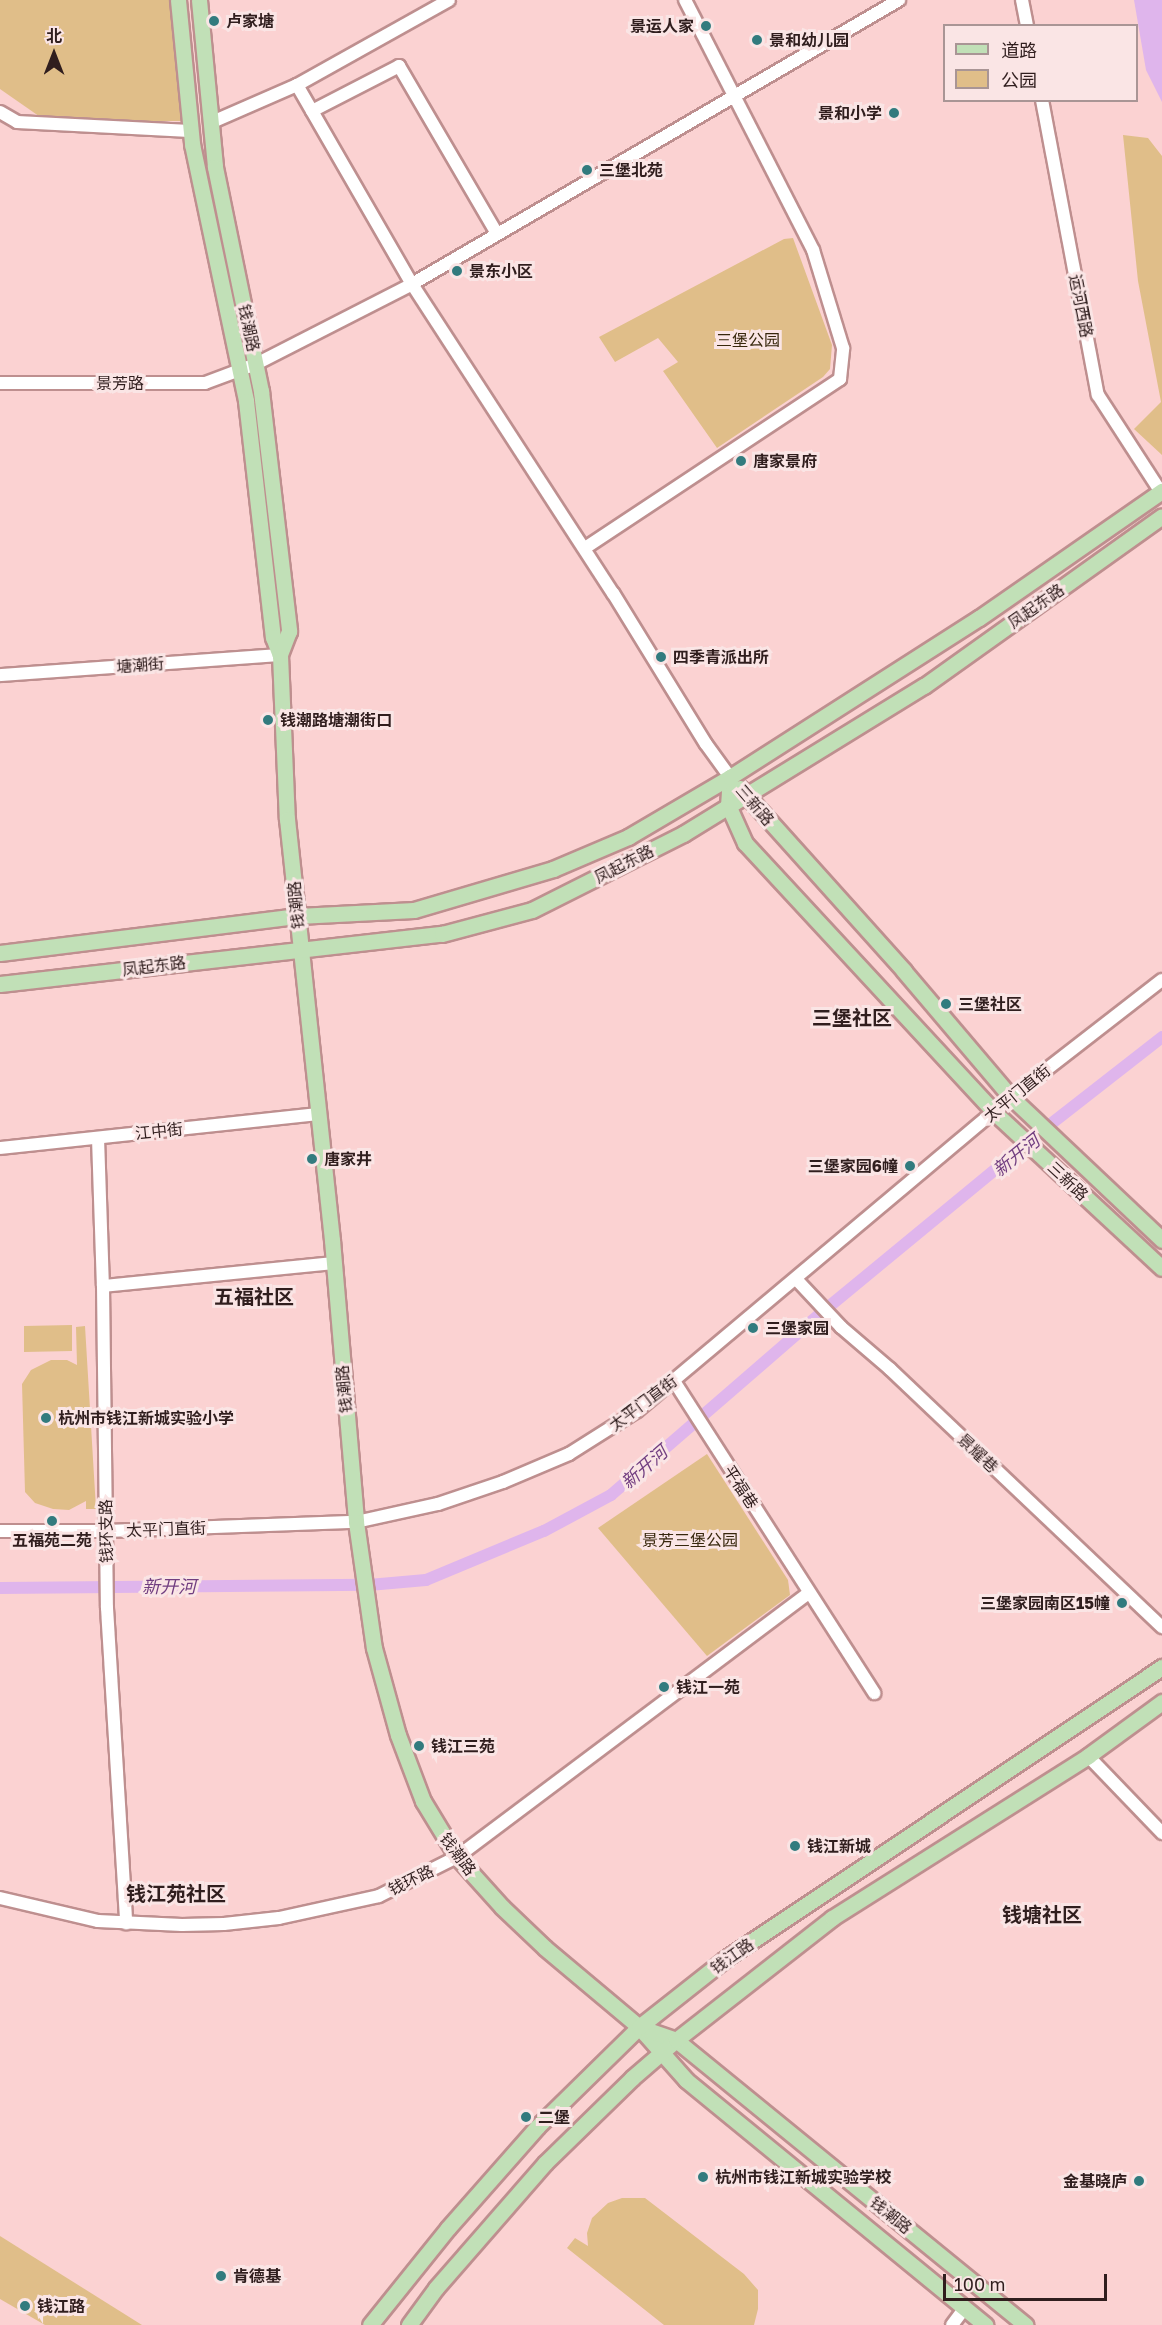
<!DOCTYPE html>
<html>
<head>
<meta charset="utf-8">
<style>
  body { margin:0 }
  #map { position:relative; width:1162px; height:2325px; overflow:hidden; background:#fbd2d2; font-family:"Golos Text","Noto Sans SC",sans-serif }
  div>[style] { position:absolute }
  .green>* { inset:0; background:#e0be89 }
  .water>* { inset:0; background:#dfb5ec }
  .canal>* { height:12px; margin:-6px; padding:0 6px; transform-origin:6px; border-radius:6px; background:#dfb5ec }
  .roads { filter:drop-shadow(2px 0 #be8f8f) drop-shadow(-2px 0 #be8f8f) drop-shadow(0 2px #be8f8f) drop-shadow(0 -2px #be8f8f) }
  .minor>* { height:12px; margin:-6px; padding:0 6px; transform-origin:6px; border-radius:6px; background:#fff }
  .major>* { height:15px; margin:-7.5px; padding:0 7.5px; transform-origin:7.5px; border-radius:7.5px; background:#c1e0b7 }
  .dots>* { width:16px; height:16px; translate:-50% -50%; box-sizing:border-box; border:3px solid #fae5e5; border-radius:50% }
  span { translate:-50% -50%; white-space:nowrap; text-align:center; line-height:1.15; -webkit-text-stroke:6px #fae5e5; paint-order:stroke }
  .poi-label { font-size:16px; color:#301e1e; font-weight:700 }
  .left { translate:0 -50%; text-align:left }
  .right { translate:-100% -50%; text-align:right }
  .street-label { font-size:16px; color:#301e1e }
  .park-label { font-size:16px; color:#37270c }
  .water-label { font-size:18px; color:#713e80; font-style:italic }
  .quarter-label { font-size:20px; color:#301e1e; font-weight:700 }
  .legend { position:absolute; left:943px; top:24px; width:195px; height:78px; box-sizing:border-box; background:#fae5e5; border:2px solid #a99595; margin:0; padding:8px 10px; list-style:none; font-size:18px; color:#301e1e }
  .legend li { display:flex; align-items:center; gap:12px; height:30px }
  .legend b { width:30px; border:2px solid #a99595 }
  .north { position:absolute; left:24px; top:24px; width:60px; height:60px; -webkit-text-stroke:4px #fae5e5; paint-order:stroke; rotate:0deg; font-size:16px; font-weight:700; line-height:24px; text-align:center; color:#301e1e }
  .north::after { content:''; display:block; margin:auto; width:21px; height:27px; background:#301e1e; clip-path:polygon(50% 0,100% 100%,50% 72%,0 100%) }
  .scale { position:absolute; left:943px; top:2274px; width:164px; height:27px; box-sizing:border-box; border:3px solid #301e1e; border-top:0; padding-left:8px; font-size:18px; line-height:21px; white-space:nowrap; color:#301e1e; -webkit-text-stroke:4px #fae5e5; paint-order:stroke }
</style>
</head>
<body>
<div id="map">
  <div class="green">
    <i style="clip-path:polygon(0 0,178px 0,187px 121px,46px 121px,0 89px)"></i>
    <i style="clip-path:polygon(1123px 135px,1148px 138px,1162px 156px,1162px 455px,1134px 429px,1161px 402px,1138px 281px)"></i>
    <i style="clip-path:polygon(793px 238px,832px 345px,830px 369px,823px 377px,717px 448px,663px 371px,678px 362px,658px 338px,615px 362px,599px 337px,784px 239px)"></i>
    <i style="clip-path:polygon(72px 1325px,72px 1351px,24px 1352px,24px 1326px)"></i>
    <i style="clip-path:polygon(85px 1326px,96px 1509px,86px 1509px,86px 1501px,69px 1510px,53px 1509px,35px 1503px,25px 1492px,22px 1384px,31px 1370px,51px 1360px,67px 1360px,77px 1365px,76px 1327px)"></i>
    <i style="clip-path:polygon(707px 1454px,788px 1580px,790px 1595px,707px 1656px,598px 1528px)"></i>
    <i style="clip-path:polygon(622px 2198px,645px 2198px,744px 2274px,758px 2290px,758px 2309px,754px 2325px,664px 2325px,567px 2248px,575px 2238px,588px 2246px,587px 2233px,592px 2218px,608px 2203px)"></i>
    <i style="clip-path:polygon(0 2236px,142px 2325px,45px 2325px,0 2299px)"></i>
  </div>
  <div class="water">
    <i style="clip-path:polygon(1134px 0,1162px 0,1162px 102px,1146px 70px)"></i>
  </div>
  <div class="canal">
    <i style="left:0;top:1588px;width:369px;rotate:-0.5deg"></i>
    <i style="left:369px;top:1585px;width:57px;rotate:-5deg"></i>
    <i style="left:426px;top:1580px;width:128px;rotate:-22.6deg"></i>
    <i style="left:544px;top:1531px;width:76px;rotate:-28.2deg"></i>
    <i style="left:611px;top:1495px;width:284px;rotate:-40.9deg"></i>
    <i style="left:826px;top:1309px;width:286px;rotate:-39.5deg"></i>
    <i style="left:1047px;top:1127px;width:146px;rotate:-38deg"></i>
  </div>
  <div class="roads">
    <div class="minor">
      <i style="left:1022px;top:0;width:26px;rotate:79deg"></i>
      <i style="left:297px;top:85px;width:230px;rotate:60deg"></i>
      <i style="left:412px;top:284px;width:369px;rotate:57deg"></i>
      <i style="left:613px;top:593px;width:177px;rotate:58.4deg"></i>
      <i style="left:706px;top:744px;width:41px;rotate:54deg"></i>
      <i style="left:1042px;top:100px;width:300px;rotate:79.3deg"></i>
      <i style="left:1098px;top:395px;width:118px;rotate:57.1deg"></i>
      <i style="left:312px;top:111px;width:98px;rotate:-27.3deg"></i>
      <i style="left:399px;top:66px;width:194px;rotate:59.7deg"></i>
      <i style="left:0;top:112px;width:20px;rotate:30deg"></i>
      <i style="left:17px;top:122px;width:173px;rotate:3deg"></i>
      <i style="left:210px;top:123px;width:95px;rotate:-23.6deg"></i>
      <i style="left:297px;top:85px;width:174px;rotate:-29.2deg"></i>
      <i style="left:0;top:383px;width:205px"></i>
      <i style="left:205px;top:383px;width:54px;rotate:-20.4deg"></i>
      <i style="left:256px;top:364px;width:175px;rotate:-27.1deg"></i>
      <i style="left:412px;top:284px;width:564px;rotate:-30.25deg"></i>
      <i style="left:585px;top:548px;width:306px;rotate:-33.5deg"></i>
      <i style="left:840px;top:379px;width:31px;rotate:-84deg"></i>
      <i style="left:843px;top:348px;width:102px;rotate:-107deg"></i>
      <i style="left:813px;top:250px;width:281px;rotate:-117.1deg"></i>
      <i style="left:0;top:675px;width:281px;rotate:-4.1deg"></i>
      <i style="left:98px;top:1138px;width:148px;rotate:88.1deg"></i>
      <i style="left:103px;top:1286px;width:322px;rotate:89.3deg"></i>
      <i style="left:107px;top:1608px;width:316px;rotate:86.5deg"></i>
      <i style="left:0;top:1148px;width:321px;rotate:-6.1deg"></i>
      <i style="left:796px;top:1279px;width:66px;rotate:46.8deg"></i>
      <i style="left:841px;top:1327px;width:65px;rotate:40.6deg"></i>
      <i style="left:890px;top:1369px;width:375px;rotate:43.5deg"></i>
      <i style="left:103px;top:1286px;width:231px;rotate:-5.7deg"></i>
      <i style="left:674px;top:1381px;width:371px;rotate:57.3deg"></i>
      <i style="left:0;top:1531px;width:106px"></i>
      <i style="left:106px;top:1531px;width:250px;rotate:-2.1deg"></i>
      <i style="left:356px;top:1522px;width:84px;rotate:-12.4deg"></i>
      <i style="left:438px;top:1504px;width:69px;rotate:-18.7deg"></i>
      <i style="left:503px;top:1482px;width:72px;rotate:-23deg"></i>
      <i style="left:569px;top:1454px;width:80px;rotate:-32.3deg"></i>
      <i style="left:637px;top:1411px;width:488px;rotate:-40deg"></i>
      <i style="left:1011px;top:1097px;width:191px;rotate:-37.8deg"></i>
      <i style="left:1088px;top:1756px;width:107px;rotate:46.1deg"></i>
      <i style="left:0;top:1898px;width:101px;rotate:13.2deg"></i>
      <i style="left:98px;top:1921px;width:84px;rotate:2.7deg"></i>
      <i style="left:182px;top:1925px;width:42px;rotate:-1.4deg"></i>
      <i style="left:224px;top:1924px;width:55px;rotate:-6.2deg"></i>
      <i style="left:279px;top:1918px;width:102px;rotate:-12.4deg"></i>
      <i style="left:379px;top:1896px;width:87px;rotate:-26.6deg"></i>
      <i style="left:457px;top:1857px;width:440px;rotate:-36.9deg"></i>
      <i style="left:952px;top:2325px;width:20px;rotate:-53deg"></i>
    </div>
    <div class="major">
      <i style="left:178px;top:0;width:145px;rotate:84.4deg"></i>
      <i style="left:192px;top:144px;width:263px;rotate:78.1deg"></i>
      <i style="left:246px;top:401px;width:238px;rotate:83.5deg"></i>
      <i style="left:273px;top:637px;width:19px;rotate:69deg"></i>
      <i style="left:280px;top:655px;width:164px;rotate:87.6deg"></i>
      <i style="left:287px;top:819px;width:423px;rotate:83.9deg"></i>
      <i style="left:332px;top:1240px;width:283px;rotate:85.1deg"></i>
      <i style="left:356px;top:1522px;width:127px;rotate:81.9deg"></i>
      <i style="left:374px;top:1648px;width:90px;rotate:74.6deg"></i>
      <i style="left:398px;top:1735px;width:71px;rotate:69.3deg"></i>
      <i style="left:423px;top:1801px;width:66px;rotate:58.7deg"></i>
      <i style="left:457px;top:1857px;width:67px;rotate:48deg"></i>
      <i style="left:502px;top:1907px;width:59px;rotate:43.6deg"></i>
      <i style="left:545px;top:1948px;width:123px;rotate:40deg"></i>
      <i style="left:639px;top:2027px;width:71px;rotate:48.4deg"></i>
      <i style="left:686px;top:2080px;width:387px;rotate:39.3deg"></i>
      <i style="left:199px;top:0;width:168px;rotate:84.5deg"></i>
      <i style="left:215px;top:167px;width:229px;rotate:78.4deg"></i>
      <i style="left:261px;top:391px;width:242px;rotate:83.3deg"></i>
      <i style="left:289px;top:631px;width:26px;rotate:111deg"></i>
      <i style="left:730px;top:777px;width:28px;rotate:94deg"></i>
      <i style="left:728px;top:805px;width:42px;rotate:65.9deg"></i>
      <i style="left:745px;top:843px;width:367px;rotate:47.2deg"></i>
      <i style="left:994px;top:1112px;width:229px;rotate:42.9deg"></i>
      <i style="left:740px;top:788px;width:246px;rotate:48.1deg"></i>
      <i style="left:904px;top:971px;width:165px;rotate:49.7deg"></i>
      <i style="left:1011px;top:1097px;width:208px;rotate:43.4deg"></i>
      <i style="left:0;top:953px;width:300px;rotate:-7.1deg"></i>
      <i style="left:298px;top:916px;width:116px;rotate:-3deg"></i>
      <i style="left:414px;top:910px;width:145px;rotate:-16.4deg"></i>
      <i style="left:553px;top:869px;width:82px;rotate:-23.1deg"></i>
      <i style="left:628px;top:837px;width:118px;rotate:-30.5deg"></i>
      <i style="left:730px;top:777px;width:295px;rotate:-32.6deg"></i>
      <i style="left:979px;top:618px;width:223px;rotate:-34.8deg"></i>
      <i style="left:0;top:984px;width:445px;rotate:-6.5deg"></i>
      <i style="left:442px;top:934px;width:93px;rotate:-14.9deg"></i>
      <i style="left:532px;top:910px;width:169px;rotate:-26.7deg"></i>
      <i style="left:683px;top:834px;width:283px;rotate:-31.6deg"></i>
      <i style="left:924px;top:686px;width:292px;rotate:-35.5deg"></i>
      <i style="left:642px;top:2028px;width:36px;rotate:19deg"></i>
      <i style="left:676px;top:2040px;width:451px;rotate:39.2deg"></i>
      <i style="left:370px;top:2325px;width:124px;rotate:-51.2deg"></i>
      <i style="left:448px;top:2228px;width:135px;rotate:-48.6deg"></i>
      <i style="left:537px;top:2127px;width:143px;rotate:-44.4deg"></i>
      <i style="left:639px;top:2027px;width:110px;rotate:-38.3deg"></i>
      <i style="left:725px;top:1959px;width:526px;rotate:-33.75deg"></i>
      <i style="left:409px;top:2325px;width:46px;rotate:-53.9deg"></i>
      <i style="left:436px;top:2288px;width:166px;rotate:-48.9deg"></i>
      <i style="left:545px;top:2163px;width:122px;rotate:-44.3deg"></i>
      <i style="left:632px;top:2078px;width:58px;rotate:-40.8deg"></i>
      <i style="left:676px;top:2040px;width:198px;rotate:-38deg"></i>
      <i style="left:832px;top:1918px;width:303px;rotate:-32.3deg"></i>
      <i style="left:1088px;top:1756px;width:92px;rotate:-36.1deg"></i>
    </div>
  </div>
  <div class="dots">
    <i style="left:214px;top:21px;background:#327b7e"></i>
    <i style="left:706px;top:26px;background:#327b7e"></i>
    <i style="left:757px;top:40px;background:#327b7e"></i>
    <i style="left:894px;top:113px;background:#327b7e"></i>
    <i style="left:587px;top:170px;background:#327b7e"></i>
    <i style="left:457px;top:271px;background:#327b7e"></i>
    <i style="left:741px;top:461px;background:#327b7e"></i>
    <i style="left:661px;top:657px;background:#327b7e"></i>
    <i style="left:268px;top:720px;background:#327b7e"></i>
    <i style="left:946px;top:1004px;background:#327b7e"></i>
    <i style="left:312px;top:1159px;background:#327b7e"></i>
    <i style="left:910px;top:1166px;background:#327b7e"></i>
    <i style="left:753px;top:1328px;background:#327b7e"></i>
    <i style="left:46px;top:1418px;background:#327b7e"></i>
    <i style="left:52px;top:1521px;background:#327b7e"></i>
    <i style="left:1122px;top:1603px;background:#327b7e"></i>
    <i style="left:664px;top:1687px;background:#327b7e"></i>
    <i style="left:419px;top:1746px;background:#327b7e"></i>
    <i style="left:795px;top:1846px;background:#327b7e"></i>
    <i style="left:526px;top:2117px;background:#327b7e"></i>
    <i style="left:703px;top:2177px;background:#327b7e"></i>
    <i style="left:1139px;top:2181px;background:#327b7e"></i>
    <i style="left:221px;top:2276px;background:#327b7e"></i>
    <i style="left:25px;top:2306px;background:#327b7e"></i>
  </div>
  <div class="poi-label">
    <span class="left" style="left:226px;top:21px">卢家塘</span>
    <span class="right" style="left:694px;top:26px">景运人家</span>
    <span class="left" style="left:769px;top:40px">景和幼儿园</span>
    <span class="right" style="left:882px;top:113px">景和小学</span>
    <span class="left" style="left:599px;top:170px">三堡北苑</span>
    <span class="left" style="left:469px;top:271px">景东小区</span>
    <span class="left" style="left:753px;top:461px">唐家景府</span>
    <span class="left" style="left:673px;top:657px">四季青派出所</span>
    <span class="left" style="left:280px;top:720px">钱潮路塘潮街口</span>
    <span class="left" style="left:958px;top:1004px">三堡社区</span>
    <span class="left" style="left:324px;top:1159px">唐家井</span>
    <span class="right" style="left:898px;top:1166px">三堡家园6幢</span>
    <span class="left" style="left:765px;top:1328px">三堡家园</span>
    <span class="left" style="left:58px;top:1418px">杭州市钱江新城实验小学</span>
    <span style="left:52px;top:1540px">五福苑二苑</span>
    <span class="right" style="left:1110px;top:1603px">三堡家园南区15幢</span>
    <span class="left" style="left:676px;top:1687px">钱江一苑</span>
    <span class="left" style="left:431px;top:1746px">钱江三苑</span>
    <span class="left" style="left:807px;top:1846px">钱江新城</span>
    <span class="left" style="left:538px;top:2117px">二堡</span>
    <span class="left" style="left:715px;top:2177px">杭州市钱江新城实验学校</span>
    <span class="right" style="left:1127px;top:2181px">金基晓庐</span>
    <span class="left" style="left:233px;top:2276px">肯德基</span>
    <span class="left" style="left:37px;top:2306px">钱江路</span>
  </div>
  <div class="street-label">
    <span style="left:1081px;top:306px;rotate:79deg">运河西路</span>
    <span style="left:249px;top:328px;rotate:78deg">钱潮路</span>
    <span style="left:120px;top:383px">景芳路</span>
    <span style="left:1036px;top:606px;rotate:-35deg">凤起东路</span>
    <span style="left:140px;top:665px;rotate:-4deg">塘潮街</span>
    <span style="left:755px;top:805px;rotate:49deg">三新路</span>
    <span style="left:624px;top:864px;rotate:-27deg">凤起东路</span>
    <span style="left:296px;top:905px;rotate:-95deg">钱潮路</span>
    <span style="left:154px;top:966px;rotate:-7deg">凤起东路</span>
    <span style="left:1017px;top:1093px;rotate:-39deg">太平门直街</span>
    <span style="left:159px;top:1131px;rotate:-6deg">江中街</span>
    <span style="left:1068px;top:1181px;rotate:43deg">三新路</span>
    <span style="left:344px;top:1389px;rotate:-95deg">钱潮路</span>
    <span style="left:643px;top:1403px;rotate:-37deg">太平门直街</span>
    <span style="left:978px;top:1453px;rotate:43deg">景耀巷</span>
    <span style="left:741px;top:1487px;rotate:57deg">平福巷</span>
    <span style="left:166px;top:1529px;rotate:-2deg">太平门直街</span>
    <span style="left:106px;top:1531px;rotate:-91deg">钱环支路</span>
    <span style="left:458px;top:1854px;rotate:53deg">钱潮路</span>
    <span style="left:411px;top:1880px;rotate:-26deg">钱环路</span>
    <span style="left:732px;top:1956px;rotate:-35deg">钱江路</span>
    <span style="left:891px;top:2215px;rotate:39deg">钱潮路</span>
  </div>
  <div class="park-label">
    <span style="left:748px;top:340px">三堡公园</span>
    <span style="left:690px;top:1540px">景芳三堡公园</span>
  </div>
  <div class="water-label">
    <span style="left:1016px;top:1155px;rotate:-39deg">新开河</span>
    <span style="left:644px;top:1467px;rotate:-41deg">新开河</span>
    <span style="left:169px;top:1586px">新开河</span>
  </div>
  <div class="quarter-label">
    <span style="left:852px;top:1017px">三堡社区</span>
    <span style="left:254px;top:1296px">五福社区</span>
    <span style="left:176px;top:1893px">钱江苑社区</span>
    <span style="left:1042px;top:1914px">钱塘社区</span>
  </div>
  <ul class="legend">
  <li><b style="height:8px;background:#c1e0b7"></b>道路</li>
  <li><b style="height:16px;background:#e0be89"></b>公园</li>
  </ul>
  <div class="north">北</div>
  <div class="scale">100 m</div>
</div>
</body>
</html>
